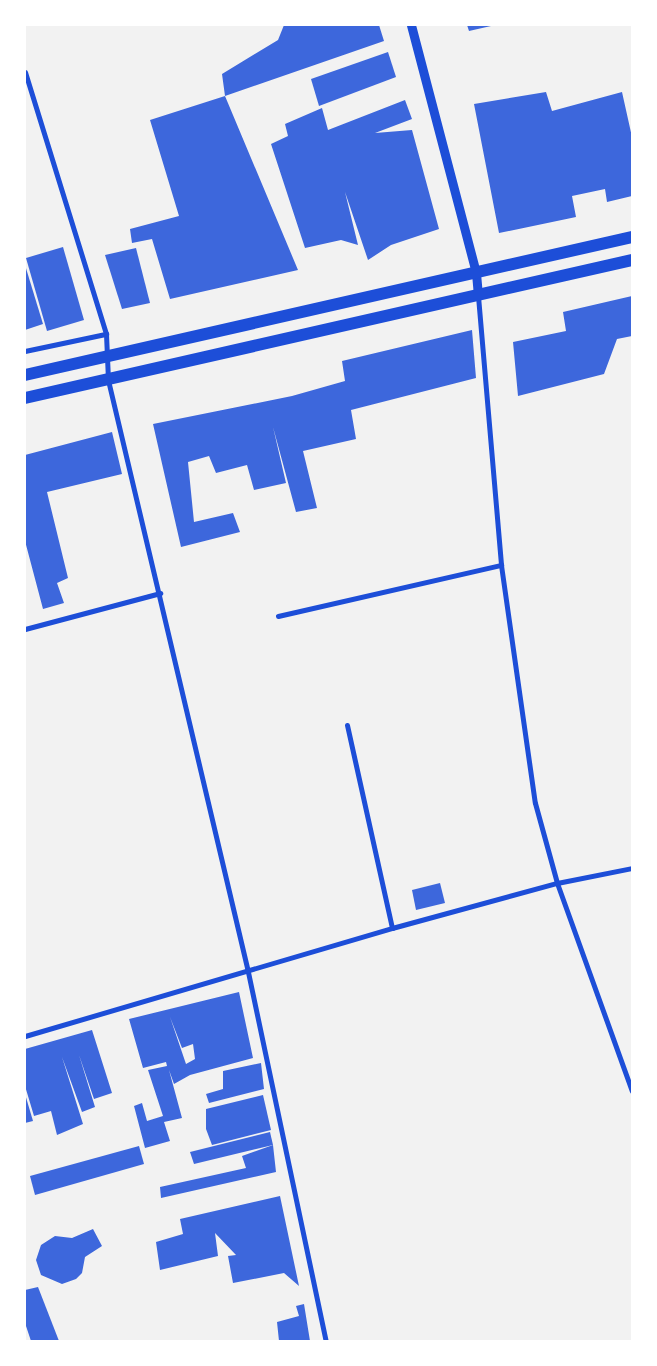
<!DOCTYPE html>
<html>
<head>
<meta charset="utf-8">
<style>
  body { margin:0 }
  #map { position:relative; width:657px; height:1366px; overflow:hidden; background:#f2f2f2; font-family:"Varela Round",sans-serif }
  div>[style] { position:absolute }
  .building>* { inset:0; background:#3d67dc }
  .pedestrian>* { height:4.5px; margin:-2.25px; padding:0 2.25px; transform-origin:2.25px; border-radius:2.25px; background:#1d4ed8 }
  .minor>* { height:5px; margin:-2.5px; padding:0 2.5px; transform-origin:2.5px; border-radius:2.5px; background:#1d4ed8 }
  .tertiary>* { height:9px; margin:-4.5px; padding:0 4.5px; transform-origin:4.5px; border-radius:4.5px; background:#1d4ed8 }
  .primary>* { height:12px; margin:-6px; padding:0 6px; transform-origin:6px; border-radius:6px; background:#1d4ed8 }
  span { translate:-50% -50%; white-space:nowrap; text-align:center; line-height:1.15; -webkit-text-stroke:5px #fff; paint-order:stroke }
  .frame { position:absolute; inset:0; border:26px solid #fff; pointer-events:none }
</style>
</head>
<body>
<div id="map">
  <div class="building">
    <i style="clip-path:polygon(284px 25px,379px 25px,384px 41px,225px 96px,222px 74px,278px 40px)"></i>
    <i style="clip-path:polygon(467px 25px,491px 25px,491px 26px,469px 31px)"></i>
    <i style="clip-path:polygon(388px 52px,396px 77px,319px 106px,311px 79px)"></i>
    <i style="clip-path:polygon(546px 92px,552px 111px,622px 92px,632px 137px,632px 196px,607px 202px,605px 189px,572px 196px,576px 217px,499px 233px,474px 104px)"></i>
    <i style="clip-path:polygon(225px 96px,298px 270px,170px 299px,152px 239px,132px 243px,130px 229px,179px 216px,150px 120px)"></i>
    <i style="clip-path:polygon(405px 100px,412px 119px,375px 133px,412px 130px,439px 229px,391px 245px,368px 260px,345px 192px,358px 245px,341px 240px,305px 248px,271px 144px,288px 136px,285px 124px,322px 108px,328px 130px)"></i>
    <i style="clip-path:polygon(63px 247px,84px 320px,47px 331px,26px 258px)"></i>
    <i style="clip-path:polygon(136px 248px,150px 303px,122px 309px,105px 255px)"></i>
    <i style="clip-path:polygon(25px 265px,43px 324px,25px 330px)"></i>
    <i style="clip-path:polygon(632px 296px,632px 336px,617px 339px,604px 374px,518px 396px,513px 342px,566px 331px,563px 312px)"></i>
    <i style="clip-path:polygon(472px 330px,476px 378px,351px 410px,356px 439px,303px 451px,317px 508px,296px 512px,273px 427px,286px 483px,254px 490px,247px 465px,216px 473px,209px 456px,188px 462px,194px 522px,233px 513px,240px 532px,181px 547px,153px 424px,292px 396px,345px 381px,342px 361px)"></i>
    <i style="clip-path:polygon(112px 432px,122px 474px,47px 492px,68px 578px,57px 583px,64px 603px,43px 609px,25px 541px,25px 455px)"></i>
    <i style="clip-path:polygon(440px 883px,445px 903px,416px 910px,412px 890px)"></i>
    <i style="clip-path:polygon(evenodd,239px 992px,253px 1058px,190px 1075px,174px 1084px,169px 1070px,182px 1118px,164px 1122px,170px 1141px,145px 1148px,134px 1106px,142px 1103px,147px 1121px,163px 1116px,148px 1070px,167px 1066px,166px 1062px,143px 1068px,129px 1019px,239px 992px,170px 1017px,182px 1048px,193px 1044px,195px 1059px,186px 1064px,170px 1017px)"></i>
    <i style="clip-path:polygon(92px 1030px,112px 1093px,94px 1099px,79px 1055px,95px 1107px,82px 1112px,62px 1057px,83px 1124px,57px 1135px,51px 1111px,34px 1116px,25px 1086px,25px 1049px)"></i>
    <i style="clip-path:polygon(261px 1063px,264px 1089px,209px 1103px,206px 1094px,223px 1089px,223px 1071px)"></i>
    <i style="clip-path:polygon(25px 1094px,33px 1121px,25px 1123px)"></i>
    <i style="clip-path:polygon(263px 1095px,271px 1130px,212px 1145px,206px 1129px,206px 1109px)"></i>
    <i style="clip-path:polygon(270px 1132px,273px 1145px,194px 1164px,190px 1152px)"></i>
    <i style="clip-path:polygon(273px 1145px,276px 1172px,161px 1198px,160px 1187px,246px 1168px,242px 1156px)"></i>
    <i style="clip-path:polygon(139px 1146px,144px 1164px,35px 1195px,30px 1176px)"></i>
    <i style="clip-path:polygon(280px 1196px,299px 1286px,284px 1273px,233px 1283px,228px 1256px,236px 1255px,215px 1233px,218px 1256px,160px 1270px,156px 1242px,183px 1234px,180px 1219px)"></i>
    <i style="clip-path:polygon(93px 1229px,102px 1246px,85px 1257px,82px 1273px,76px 1279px,62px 1284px,41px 1275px,36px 1260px,41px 1245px,55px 1236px,72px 1238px)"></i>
    <i style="clip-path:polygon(38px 1287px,59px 1341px,31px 1341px,25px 1323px,25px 1290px)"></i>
    <i style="clip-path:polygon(304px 1304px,310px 1341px,279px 1341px,277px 1322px,299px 1316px,296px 1306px)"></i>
  </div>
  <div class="pedestrian">
    <i style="left:25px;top:351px;width:83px;rotate:-11.9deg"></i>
  </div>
  <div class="minor">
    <i style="left:25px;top:72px;width:274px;rotate:72.8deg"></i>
    <i style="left:106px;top:334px;width:46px;rotate:87.5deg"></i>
    <i style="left:108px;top:380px;width:608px;rotate:76.69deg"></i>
    <i style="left:248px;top:972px;width:377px;rotate:78.1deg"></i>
    <i style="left:478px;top:296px;width:270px;rotate:85.1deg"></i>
    <i style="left:501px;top:565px;width:240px;rotate:81.9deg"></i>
    <i style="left:535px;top:803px;width:83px;rotate:74.6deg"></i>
    <i style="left:557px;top:883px;width:221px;rotate:70.2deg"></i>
    <i style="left:278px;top:616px;width:229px;rotate:-12.9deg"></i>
    <i style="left:25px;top:629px;width:140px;rotate:-14.9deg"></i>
    <i style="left:347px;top:725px;width:208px;rotate:77.5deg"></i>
    <i style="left:25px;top:1036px;width:383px;rotate:-16.4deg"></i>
    <i style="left:392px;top:928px;width:171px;rotate:-15.3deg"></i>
    <i style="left:557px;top:883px;width:76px;rotate:-11.3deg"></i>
  </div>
  <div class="tertiary">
    <i style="left:411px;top:25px;width:256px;rotate:75.3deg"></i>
    <i style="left:476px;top:273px;width:21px;rotate:85deg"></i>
  </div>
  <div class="primary">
    <i style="left:25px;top:375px;width:622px;rotate:-12.81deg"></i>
    <i style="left:25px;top:398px;width:622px;rotate:-12.81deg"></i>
  </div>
  <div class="frame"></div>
</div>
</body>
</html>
